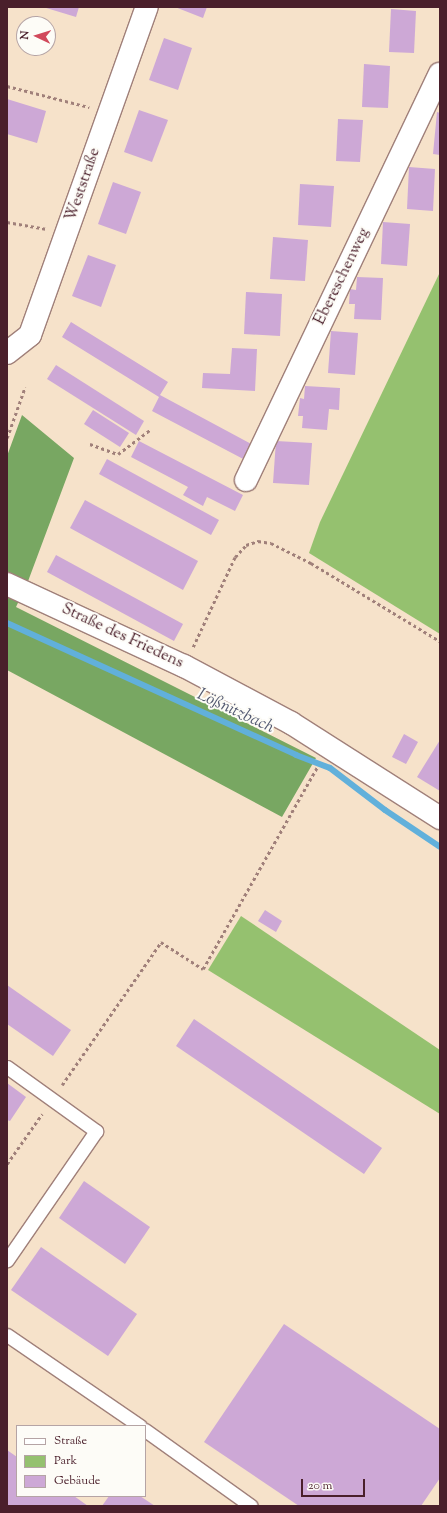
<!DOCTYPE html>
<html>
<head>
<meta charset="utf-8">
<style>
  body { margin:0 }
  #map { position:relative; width:447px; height:1513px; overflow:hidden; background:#f6e2ca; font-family:"Sorts Mill Goudy",serif }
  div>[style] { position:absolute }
  .green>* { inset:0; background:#95c16f }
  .forest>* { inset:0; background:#78a762 }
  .stream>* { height:6px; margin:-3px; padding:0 3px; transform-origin:3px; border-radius:3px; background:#61b0db }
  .building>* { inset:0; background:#cda8d6 }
  .path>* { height:2.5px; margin-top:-1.25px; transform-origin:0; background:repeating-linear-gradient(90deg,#a0807a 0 3px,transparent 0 6px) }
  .roads { filter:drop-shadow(1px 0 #a0807a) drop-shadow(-1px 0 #a0807a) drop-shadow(0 1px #a0807a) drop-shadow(0 -1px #a0807a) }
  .service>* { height:13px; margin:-6.5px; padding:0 6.5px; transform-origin:6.5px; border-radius:6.5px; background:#fff }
  .minor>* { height:22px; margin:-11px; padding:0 11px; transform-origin:11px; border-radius:11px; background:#fff }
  span { translate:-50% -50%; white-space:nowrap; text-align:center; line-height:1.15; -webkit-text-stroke:4px #fdfcf7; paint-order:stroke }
  .street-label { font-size:16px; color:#4a1f2b }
  .water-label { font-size:17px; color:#535971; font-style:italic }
  .frame { position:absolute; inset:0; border:8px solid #4a1f2b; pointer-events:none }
  .legend { position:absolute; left:16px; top:1425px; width:130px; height:72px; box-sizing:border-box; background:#fdfcf7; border:1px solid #b5a4a5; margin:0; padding:5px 7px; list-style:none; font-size:12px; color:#4a1f2b }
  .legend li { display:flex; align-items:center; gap:8px; height:20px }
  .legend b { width:20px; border:1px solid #b5a4a5 }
  .north { position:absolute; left:16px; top:16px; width:40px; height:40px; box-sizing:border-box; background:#fdfcf7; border:1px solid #b5a4a5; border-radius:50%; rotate:274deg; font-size:11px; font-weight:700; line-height:16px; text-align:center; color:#4a1f2b }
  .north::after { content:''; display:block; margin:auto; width:14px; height:18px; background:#d1495b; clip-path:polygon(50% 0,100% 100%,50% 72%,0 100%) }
  .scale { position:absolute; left:301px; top:1479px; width:64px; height:18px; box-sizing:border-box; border:2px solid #4a1f2b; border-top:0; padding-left:5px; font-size:12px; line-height:14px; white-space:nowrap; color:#4a1f2b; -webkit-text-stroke:3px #fdfcf7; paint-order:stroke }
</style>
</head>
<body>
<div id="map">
  <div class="green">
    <i style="clip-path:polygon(440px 272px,440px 634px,309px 553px,320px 522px)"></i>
    <i style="clip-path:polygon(241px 916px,440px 1050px,440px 1114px,208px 970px)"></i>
  </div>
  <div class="forest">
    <i style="clip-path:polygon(22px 415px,74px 458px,27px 584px,16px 607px,316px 758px,282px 817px,7px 670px,7px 456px)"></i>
  </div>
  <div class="stream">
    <i style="left:7px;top:623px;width:318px;rotate:24.5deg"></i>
    <i style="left:296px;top:755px;width:36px;rotate:21deg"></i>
    <i style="left:330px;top:768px;width:69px;rotate:37.4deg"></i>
    <i style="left:385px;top:810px;width:66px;rotate:33.9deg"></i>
  </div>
  <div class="building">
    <i style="clip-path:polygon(43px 7px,79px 7px,76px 17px)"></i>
    <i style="clip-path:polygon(175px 7px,207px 7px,203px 18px)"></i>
    <i style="clip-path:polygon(391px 9px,416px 11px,414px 53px,389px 52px)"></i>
    <i style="clip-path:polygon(164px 38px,192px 48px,178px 90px,149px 80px)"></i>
    <i style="clip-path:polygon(364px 64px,390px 66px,388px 108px,362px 107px)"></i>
    <i style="clip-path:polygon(7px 99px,46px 111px,37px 143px,7px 134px)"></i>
    <i style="clip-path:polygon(139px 110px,168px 120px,152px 162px,124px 152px)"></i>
    <i style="clip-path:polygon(437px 112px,440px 113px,440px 155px,433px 154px)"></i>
    <i style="clip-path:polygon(338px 119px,363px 120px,360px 162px,336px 161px)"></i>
    <i style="clip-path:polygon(409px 167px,435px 169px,433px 211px,407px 209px)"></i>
    <i style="clip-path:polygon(113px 182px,141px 192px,126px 234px,98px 224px)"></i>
    <i style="clip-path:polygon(300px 184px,334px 186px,331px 227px,298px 225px)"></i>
    <i style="clip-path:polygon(383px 222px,410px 224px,407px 266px,381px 264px)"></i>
    <i style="clip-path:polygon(273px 237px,308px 240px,305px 281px,270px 279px)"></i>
    <i style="clip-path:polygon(88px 255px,116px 265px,101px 307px,72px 296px)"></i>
    <i style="clip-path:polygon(357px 277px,383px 278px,381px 320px,354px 319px,355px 304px,349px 304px,350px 289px,356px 290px)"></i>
    <i style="clip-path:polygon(246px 292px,282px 294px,280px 336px,244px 334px)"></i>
    <i style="clip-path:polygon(71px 322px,168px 382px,160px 395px,255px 446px,247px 461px,152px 411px,159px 397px,62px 337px)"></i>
    <i style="clip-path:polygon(331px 331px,358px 333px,355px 375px,328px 373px)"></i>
    <i style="clip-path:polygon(232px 348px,257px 349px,255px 391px,202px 388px,203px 373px,230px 374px)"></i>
    <i style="clip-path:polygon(56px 365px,144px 421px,136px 435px,47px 379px)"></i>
    <i style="clip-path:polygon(305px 386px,340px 388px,339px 410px,329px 409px,327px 430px,302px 428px,303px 416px,298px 416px,300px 398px,304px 399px)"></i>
    <i style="clip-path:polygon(93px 410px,129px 433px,120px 447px,84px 424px)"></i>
    <i style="clip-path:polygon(139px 441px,243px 495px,235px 511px,207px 497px,203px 506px,183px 495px,188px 487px,131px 457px)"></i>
    <i style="clip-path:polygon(276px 441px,312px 443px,309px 485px,273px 483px)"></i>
    <i style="clip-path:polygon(107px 459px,219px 520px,211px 535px,99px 474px)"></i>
    <i style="clip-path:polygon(85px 500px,198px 561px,183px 590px,70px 528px)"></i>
    <i style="clip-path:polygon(56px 555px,183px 624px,174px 641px,47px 572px)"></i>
    <i style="clip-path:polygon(404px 734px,418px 742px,406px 764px,392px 757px)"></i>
    <i style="clip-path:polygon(440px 740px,440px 791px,417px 777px)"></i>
    <i style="clip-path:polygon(265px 910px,282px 921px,276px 932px,258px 921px)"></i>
    <i style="clip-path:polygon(7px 985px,71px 1030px,53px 1056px,7px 1024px)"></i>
    <i style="clip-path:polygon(194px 1019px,382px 1148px,364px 1174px,176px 1046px)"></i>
    <i style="clip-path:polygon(7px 1083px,26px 1097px,10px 1121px,7px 1120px)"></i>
    <i style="clip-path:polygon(84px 1181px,150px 1227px,125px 1264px,59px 1218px)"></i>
    <i style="clip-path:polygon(41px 1247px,137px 1314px,108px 1356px,11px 1290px)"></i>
    <i style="clip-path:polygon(284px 1324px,440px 1429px,440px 1478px,421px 1506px,299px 1506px,204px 1442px)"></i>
    <i style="clip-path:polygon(7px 1450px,17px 1457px,17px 1496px,74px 1496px,88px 1506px,7px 1506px)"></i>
    <i style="clip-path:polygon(109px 1496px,140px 1496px,155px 1506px,102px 1506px)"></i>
  </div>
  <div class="path">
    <i style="left:7px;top:86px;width:85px;rotate:14.4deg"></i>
    <i style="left:7px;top:222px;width:39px;rotate:10deg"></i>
    <i style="left:7px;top:438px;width:54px;rotate:-70.6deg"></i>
    <i style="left:90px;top:444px;width:30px;rotate:20deg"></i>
    <i style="left:118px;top:454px;width:40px;rotate:-37deg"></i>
    <i style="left:193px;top:647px;width:99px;rotate:-65deg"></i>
    <i style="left:235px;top:557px;width:16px;rotate:-47deg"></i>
    <i style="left:246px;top:545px;width:13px;rotate:-18deg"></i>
    <i style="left:258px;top:541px;width:13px;rotate:9deg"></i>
    <i style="left:271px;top:543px;width:45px;rotate:26.6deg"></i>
    <i style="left:311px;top:563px;width:151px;rotate:31.2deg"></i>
    <i style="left:62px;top:1085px;width:174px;rotate:-55.3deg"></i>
    <i style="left:161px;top:942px;width:50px;rotate:32.7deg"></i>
    <i style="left:203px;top:969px;width:233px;rotate:-60.5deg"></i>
    <i style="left:7px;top:1164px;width:61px;rotate:-55deg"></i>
  </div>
  <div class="roads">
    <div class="service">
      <i style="left:7px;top:1067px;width:110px;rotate:35.7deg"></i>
      <i style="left:96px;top:1131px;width:157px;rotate:124.6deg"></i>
      <i style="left:7px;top:1335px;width:161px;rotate:34.4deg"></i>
      <i style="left:145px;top:1430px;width:130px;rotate:35.6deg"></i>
    </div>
    <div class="minor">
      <i style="left:7px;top:353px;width:29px;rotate:-38deg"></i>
      <i style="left:30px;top:335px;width:348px;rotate:-70.4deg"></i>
      <i style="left:246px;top:480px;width:450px;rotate:-64.5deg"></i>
      <i style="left:7px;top:584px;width:195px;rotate:24.9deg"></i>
      <i style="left:184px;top:666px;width:121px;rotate:28deg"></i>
      <i style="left:291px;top:723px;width:177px;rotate:32.5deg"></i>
    </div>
  </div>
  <div class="street-label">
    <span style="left:84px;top:185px;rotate:-71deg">Weststraße</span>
    <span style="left:343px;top:277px;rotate:-64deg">Ebereschenweg</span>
    <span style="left:122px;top:637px;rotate:25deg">Straße des Friedens</span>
  </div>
  <div class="water-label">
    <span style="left:235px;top:712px;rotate:25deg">Lößnitzbach</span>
  </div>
  <div class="frame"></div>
  <ul class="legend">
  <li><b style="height:5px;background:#fff"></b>Straße</li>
  <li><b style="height:11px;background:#95c16f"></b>Park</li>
  <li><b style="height:11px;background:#cda8d6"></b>Gebäude</li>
  </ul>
  <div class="north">N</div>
  <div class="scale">20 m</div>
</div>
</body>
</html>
